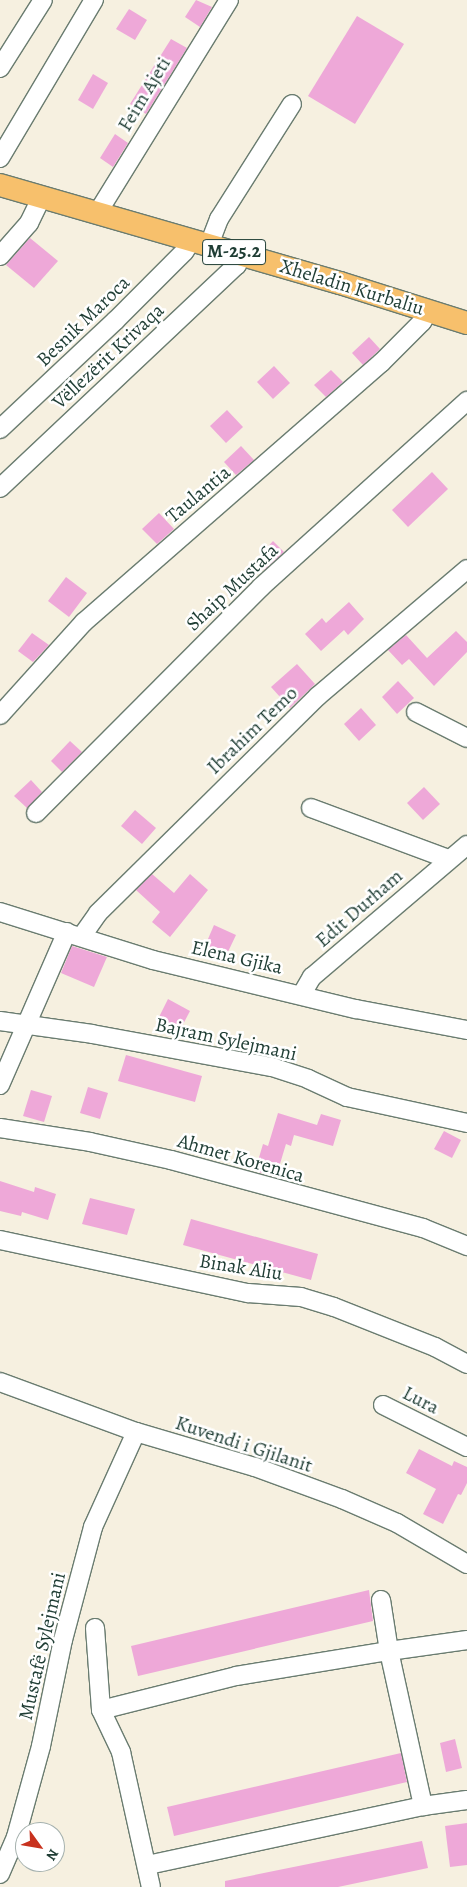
<!DOCTYPE html>
<html>
<head>
<meta charset="utf-8">
<style>
  body { margin:0 }
  #map { position:relative; width:467px; height:1887px; overflow:hidden; background:#f6f0e0; font-family:Alegreya,serif }
  div>[style] { position:absolute }
  .building>* { inset:0; background:#eea8d8 }
  .roads { filter:drop-shadow(1px 0 #6a7c70) drop-shadow(-1px 0 #6a7c70) drop-shadow(0 1px #6a7c70) drop-shadow(0 -1px #6a7c70) }
  .minor>* { height:18px; margin:-9px; padding:0 9px; transform-origin:9px; border-radius:9px; background:#fff }
  .major>* { height:22px; margin:-11px; padding:0 11px; transform-origin:11px; border-radius:11px; background:#f7c06c }
  span { translate:-50% -50%; white-space:nowrap; text-align:center; line-height:1.15; -webkit-text-stroke:5px #fff; paint-order:stroke }
  .shield-label span { padding:1px 4px; background:#fff; border:1px solid; border-radius:4px; -webkit-text-stroke-width:0 }
  .shield-label { font-size:19px; color:#1f3d34; font-weight:700 }
  .street-label { font-size:20px; color:#1f3d34 }
  .north { position:absolute; left:15px; top:1822px; width:50px; height:50px; box-sizing:border-box; background:#fff; border:1px solid #a5b1ae; border-radius:50%; rotate:122deg; font-size:14px; font-weight:700; line-height:20px; text-align:center; color:#1f3d34 }
  .north::after { content:''; display:block; margin:auto; width:18px; height:22px; background:#c8321e; clip-path:polygon(50% 0,100% 100%,50% 72%,0 100%) }
</style>
</head>
<body>
<div id="map">
  <div class="building">
    <i style="clip-path:polygon(196px 0,212px 7px,200px 27px,185px 17px)"></i>
    <i style="clip-path:polygon(129px 9px,147px 20px,135px 40px,116px 29px)"></i>
    <i style="clip-path:polygon(357px 16px,404px 44px,355px 124px,308px 96px)"></i>
    <i style="clip-path:polygon(171px 39px,187px 48px,146px 114px,130px 104px)"></i>
    <i style="clip-path:polygon(93px 74px,108px 83px,93px 109px,78px 100px)"></i>
    <i style="clip-path:polygon(115px 134px,128px 143px,113px 167px,100px 158px)"></i>
    <i style="clip-path:polygon(30px 238px,58px 261px,34px 288px,6px 265px)"></i>
    <i style="clip-path:polygon(369px 337px,380px 349px,363px 365px,352px 353px)"></i>
    <i style="clip-path:polygon(274px 366px,290px 383px,273px 399px,257px 382px)"></i>
    <i style="clip-path:polygon(331px 370px,343px 382px,326px 397px,314px 385px)"></i>
    <i style="clip-path:polygon(227px 410px,243px 427px,226px 443px,210px 426px)"></i>
    <i style="clip-path:polygon(241px 446px,254px 460px,236px 475px,224px 462px)"></i>
    <i style="clip-path:polygon(432px 472px,448px 489px,408px 527px,392px 510px)"></i>
    <i style="clip-path:polygon(159px 513px,174px 529px,157px 544px,142px 529px)"></i>
    <i style="clip-path:polygon(273px 541px,284px 552px,264px 570px,254px 562px)"></i>
    <i style="clip-path:polygon(66px 577px,87px 593px,69px 617px,48px 601px)"></i>
    <i style="clip-path:polygon(349px 602px,364px 619px,348px 635px,344px 630px,321px 651px,305px 634px,322px 618px,326px 623px)"></i>
    <i style="clip-path:polygon(456px 631px,467px 642px,467px 652px,434px 686px,409px 659px,402px 665px,388px 650px,406px 635px,427px 658px)"></i>
    <i style="clip-path:polygon(32px 633px,49px 645px,33px 662px,18px 651px)"></i>
    <i style="clip-path:polygon(297px 664px,315px 684px,290px 708px,271px 687px)"></i>
    <i style="clip-path:polygon(398px 681px,414px 698px,397px 714px,382px 697px)"></i>
    <i style="clip-path:polygon(361px 708px,376px 725px,359px 741px,344px 724px)"></i>
    <i style="clip-path:polygon(70px 741px,82px 752px,62px 772px,51px 761px)"></i>
    <i style="clip-path:polygon(31px 780px,42px 792px,27px 808px,14px 796px)"></i>
    <i style="clip-path:polygon(424px 787px,440px 804px,423px 820px,407px 803px)"></i>
    <i style="clip-path:polygon(135px 810px,156px 828px,142px 844px,121px 826px)"></i>
    <i style="clip-path:polygon(152px 874px,174px 893px,190px 874px,208px 890px,170px 937px,152px 922px,160px 912px,136px 890px)"></i>
    <i style="clip-path:polygon(214px 925px,236px 935px,226px 956px,205px 946px)"></i>
    <i style="clip-path:polygon(72px 946px,107px 957px,94px 987px,61px 973px)"></i>
    <i style="clip-path:polygon(168px 999px,190px 1011px,179px 1032px,157px 1021px)"></i>
    <i style="clip-path:polygon(126px 1055px,202px 1076px,195px 1102px,118px 1081px)"></i>
    <i style="clip-path:polygon(88px 1087px,108px 1093px,100px 1119px,80px 1113px)"></i>
    <i style="clip-path:polygon(31px 1090px,52px 1096px,44px 1122px,23px 1116px)"></i>
    <i style="clip-path:polygon(278px 1113px,317px 1125px,321px 1114px,341px 1120px,333px 1146px,294px 1135px,291px 1146px,286px 1144px,276px 1177px,255px 1171px,263px 1144px,268px 1146px)"></i>
    <i style="clip-path:polygon(444px 1131px,461px 1140px,452px 1158px,434px 1149px)"></i>
    <i style="clip-path:polygon(0 1181px,34px 1192px,35px 1187px,56px 1194px,48px 1220px,22px 1212px,21px 1216px,0 1211px)"></i>
    <i style="clip-path:polygon(90px 1198px,135px 1209px,127px 1235px,82px 1224px)"></i>
    <i style="clip-path:polygon(191px 1219px,318px 1254px,311px 1280px,183px 1245px)"></i>
    <i style="clip-path:polygon(419px 1449px,452px 1466px,454px 1461px,467px 1467px,467px 1483px,461px 1495px,458px 1494px,443px 1524px,423px 1514px,436px 1489px,406px 1473px)"></i>
    <i style="clip-path:polygon(369px 1590px,373px 1621px,138px 1676px,131px 1646px)"></i>
    <i style="clip-path:polygon(455px 1739px,462px 1768px,446px 1772px,440px 1743px)"></i>
    <i style="clip-path:polygon(401px 1753px,407px 1782px,174px 1836px,167px 1807px)"></i>
    <i style="clip-path:polygon(467px 1823px,467px 1865px,450px 1867px,445px 1826px)"></i>
    <i style="clip-path:polygon(422px 1841px,428px 1868px,338px 1887px,225px 1887px,225px 1881px)"></i>
  </div>
  <div class="roads">
    <div class="minor">
      <i style="left:0;top:68px;width:80px;rotate:-57.7deg"></i>
      <i style="left:0;top:158px;width:184px;rotate:-59.3deg"></i>
      <i style="left:98px;top:212px;width:249px;rotate:-58.3deg"></i>
      <i style="left:209px;top:245px;width:28px;rotate:-69deg"></i>
      <i style="left:219px;top:219px;width:136px;rotate:-57.6deg"></i>
      <i style="left:0;top:256px;width:44px;rotate:-48.7deg"></i>
      <i style="left:29px;top:223px;width:30px;rotate:-64deg"></i>
      <i style="left:0;top:429px;width:158px;rotate:-43.2deg"></i>
      <i style="left:115px;top:321px;width:98px;rotate:-45deg"></i>
      <i style="left:184px;top:252px;width:14px;rotate:-56deg"></i>
      <i style="left:0;top:488px;width:325px;rotate:-43.3deg"></i>
      <i style="left:237px;top:265px;width:12px;rotate:-66deg"></i>
      <i style="left:416px;top:712px;width:57px;rotate:27deg"></i>
      <i style="left:0;top:715px;width:125px;rotate:-47.9deg"></i>
      <i style="left:84px;top:622px;width:394px;rotate:-41.1deg"></i>
      <i style="left:381px;top:363px;width:58px;rotate:-45deg"></i>
      <i style="left:422px;top:322px;width:14px;rotate:-60deg"></i>
      <i style="left:311px;top:808px;width:146px;rotate:20.4deg"></i>
      <i style="left:36px;top:813px;width:319px;rotate:-45.1deg"></i>
      <i style="left:261px;top:587px;width:278px;rotate:-42.1deg"></i>
      <i style="left:0;top:912px;width:160px;rotate:17.4deg"></i>
      <i style="left:153px;top:960px;width:209px;rotate:13.6deg"></i>
      <i style="left:356px;top:1009px;width:113px;rotate:10.7deg"></i>
      <i style="left:82px;top:936px;width:28px;rotate:-55deg"></i>
      <i style="left:98px;top:913px;width:309px;rotate:-44.6deg"></i>
      <i style="left:318px;top:696px;width:196px;rotate:-40.4deg"></i>
      <i style="left:302px;top:994px;width:20px;rotate:-60deg"></i>
      <i style="left:312px;top:977px;width:204px;rotate:-40.4deg"></i>
      <i style="left:0;top:1021px;width:93px;rotate:8deg"></i>
      <i style="left:92px;top:1034px;width:183px;rotate:10.4deg"></i>
      <i style="left:272px;top:1067px;width:38px;rotate:18deg"></i>
      <i style="left:308px;top:1079px;width:43px;rotate:24.8deg"></i>
      <i style="left:347px;top:1097px;width:123px;rotate:12.2deg"></i>
      <i style="left:0;top:1085px;width:167px;rotate:-66.4deg"></i>
      <i style="left:0;top:1128px;width:91px;rotate:8.8deg"></i>
      <i style="left:90px;top:1142px;width:83px;rotate:12.5deg"></i>
      <i style="left:171px;top:1160px;width:261px;rotate:15.1deg"></i>
      <i style="left:423px;top:1228px;width:48px;rotate:22.2deg"></i>
      <i style="left:0;top:1240px;width:254px;rotate:12.1deg"></i>
      <i style="left:248px;top:1293px;width:53px;rotate:4.3deg"></i>
      <i style="left:301px;top:1297px;width:34px;rotate:17deg"></i>
      <i style="left:334px;top:1307px;width:109px;rotate:21.6deg"></i>
      <i style="left:435px;top:1347px;width:36px;rotate:28deg"></i>
      <i style="left:0;top:1382px;width:145px;rotate:20.2deg"></i>
      <i style="left:136px;top:1432px;width:124px;rotate:16.4deg"></i>
      <i style="left:255px;top:1467px;width:93px;rotate:20.2deg"></i>
      <i style="left:342px;top:1499px;width:60px;rotate:23.6deg"></i>
      <i style="left:397px;top:1523px;width:81px;rotate:30.4deg"></i>
      <i style="left:383px;top:1405px;width:94px;rotate:26.6deg"></i>
      <i style="left:381px;top:1600px;width:52px;rotate:81.1deg"></i>
      <i style="left:389px;top:1651px;width:79px;rotate:-8deg"></i>
      <i style="left:95px;top:1628px;width:82px;rotate:85.8deg"></i>
      <i style="left:101px;top:1710px;width:47px;rotate:64.5deg"></i>
      <i style="left:121px;top:1752px;width:138px;rotate:77.5deg"></i>
      <i style="left:101px;top:1710px;width:139px;rotate:-14.1deg"></i>
      <i style="left:236px;top:1676px;width:155px;rotate:-9.3deg"></i>
      <i style="left:389px;top:1651px;width:159px;rotate:77.6deg"></i>
      <i style="left:423px;top:1806px;width:282px;rotate:167.9deg"></i>
      <i style="left:423px;top:1806px;width:44px;rotate:-7.8deg"></i>
      <i style="left:0;top:1874px;width:40px;rotate:-66.6deg"></i>
      <i style="left:16px;top:1837px;width:94px;rotate:-74.6deg"></i>
      <i style="left:41px;top:1746px;width:108px;rotate:-78.3deg"></i>
      <i style="left:63px;top:1640px;width:117px;rotate:-75.1deg"></i>
      <i style="left:93px;top:1527px;width:104px;rotate:-65.6deg"></i>
    </div>
    <div class="major">
      <i style="left:0;top:185px;width:354px;rotate:16.1deg"></i>
      <i style="left:340px;top:283px;width:133px;rotate:17.5deg"></i>
    </div>
  </div>
  <div class="shield-label">
    <span style="left:234px;top:252px">M-25.2</span>
  </div>
  <div class="street-label">
    <span style="left:144px;top:94px;rotate:-59deg">Feim Ajeti</span>
    <span style="left:352px;top:287px;rotate:17deg">Xheladin Kurbaliu</span>
    <span style="left:83px;top:321px;rotate:-44deg">Besnik Maroca</span>
    <span style="left:108px;top:356px;rotate:-43deg">Vëllezërit Krivaqa</span>
    <span style="left:198px;top:494px;rotate:-40deg">Taulantia</span>
    <span style="left:232px;top:587px;rotate:-43deg">Shaip Mustafa</span>
    <span style="left:252px;top:730px;rotate:-44deg">Ibrahim Temo</span>
    <span style="left:359px;top:908px;rotate:-41deg">Edit Durham</span>
    <span style="left:237px;top:957px;rotate:13deg">Elena Gjika</span>
    <span style="left:226px;top:1039px;rotate:12deg">Bajram Sylejmani</span>
    <span style="left:241px;top:1158px;rotate:16deg">Ahmet Korenica</span>
    <span style="left:241px;top:1267px;rotate:9deg">Binak Aliu</span>
    <span style="left:421px;top:1400px;rotate:27deg">Lura</span>
    <span style="left:244px;top:1444px;rotate:18deg">Kuvendi i Gjilanit</span>
    <span style="left:42px;top:1646px;rotate:-77deg">Mustafë Sylejmani</span>
  </div>
  <div class="north">N</div>
</div>
</body>
</html>
